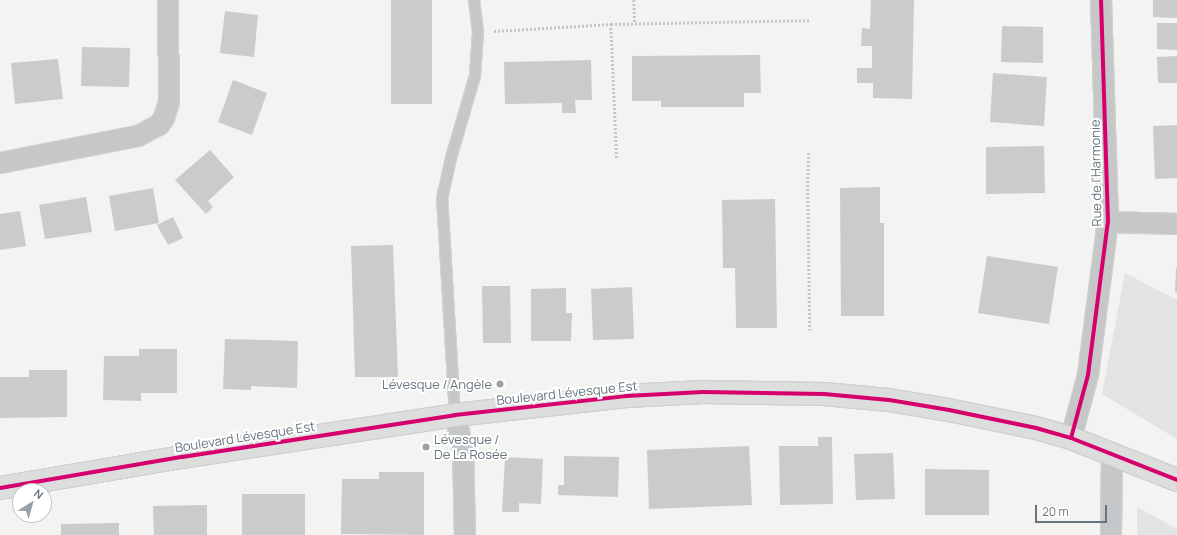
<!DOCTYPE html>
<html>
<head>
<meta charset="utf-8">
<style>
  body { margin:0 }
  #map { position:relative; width:1177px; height:535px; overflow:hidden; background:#f3f3f2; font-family:Manrope,sans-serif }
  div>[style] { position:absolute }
  .built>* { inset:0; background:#e2e3e3 }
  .building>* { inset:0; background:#cacbcb }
  .path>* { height:2.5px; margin-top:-1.25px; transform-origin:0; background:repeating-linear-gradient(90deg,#c4c5c5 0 2px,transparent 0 4px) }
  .roads { filter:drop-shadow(1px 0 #cfd0d0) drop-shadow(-1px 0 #cfd0d0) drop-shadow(0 1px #cfd0d0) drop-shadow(0 -1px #cfd0d0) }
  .lane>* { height:10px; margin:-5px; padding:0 5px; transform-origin:5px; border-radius:5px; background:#c6c7c8 }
  .street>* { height:20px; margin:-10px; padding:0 10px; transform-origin:10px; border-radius:10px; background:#c6c7c8 }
  .secondary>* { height:22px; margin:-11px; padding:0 11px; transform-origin:11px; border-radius:11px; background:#dcdddd }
  .cycleway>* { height:4px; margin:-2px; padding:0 2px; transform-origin:2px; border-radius:2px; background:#d6006c }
  .dots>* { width:11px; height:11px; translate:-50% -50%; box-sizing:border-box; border:2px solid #fff; border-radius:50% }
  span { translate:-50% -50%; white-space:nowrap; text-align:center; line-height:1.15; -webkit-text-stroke:4px #fff; paint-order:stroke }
  .street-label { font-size:13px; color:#67757e }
  .poi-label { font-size:13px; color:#67757e }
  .right { translate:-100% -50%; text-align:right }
  .left { translate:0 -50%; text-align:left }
  .north { position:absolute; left:12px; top:483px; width:40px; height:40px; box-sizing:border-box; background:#fff; border:1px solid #c2c8cb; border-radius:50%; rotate:37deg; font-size:11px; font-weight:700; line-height:16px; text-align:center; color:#67757e }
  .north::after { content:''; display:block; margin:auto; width:14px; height:18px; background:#98a1a7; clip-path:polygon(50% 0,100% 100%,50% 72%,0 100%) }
  .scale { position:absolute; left:1035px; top:505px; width:72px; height:18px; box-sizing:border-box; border:2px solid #67757e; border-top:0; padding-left:5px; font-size:12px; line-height:14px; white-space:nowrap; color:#67757e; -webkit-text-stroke:3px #fff; paint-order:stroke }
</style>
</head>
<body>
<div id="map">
  <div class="built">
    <i style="clip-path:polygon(1125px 273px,1177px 300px,1177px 439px,1102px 394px)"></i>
    <i style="clip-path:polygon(1137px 507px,1177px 529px,1177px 535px,1137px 535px)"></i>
  </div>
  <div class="building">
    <i style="clip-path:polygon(391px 0,432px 0,432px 104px,391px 104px)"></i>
    <i style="clip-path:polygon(871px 0,914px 0,912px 99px,873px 98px,873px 83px,857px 83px,857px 68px,872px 68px,872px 46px,861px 46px,862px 28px,870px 29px)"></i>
    <i style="clip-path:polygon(1153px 0,1177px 0,1177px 18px,1153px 17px)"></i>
    <i style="clip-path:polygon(225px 11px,258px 15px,254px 57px,220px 53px)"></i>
    <i style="clip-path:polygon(1157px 23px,1177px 23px,1177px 50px,1157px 49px)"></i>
    <i style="clip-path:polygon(1002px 26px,1043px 27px,1043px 63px,1001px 62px)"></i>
    <i style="clip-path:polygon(82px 47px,130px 48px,129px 87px,81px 86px)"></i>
    <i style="clip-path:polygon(760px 55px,761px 93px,744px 93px,744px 107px,661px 107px,661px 101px,632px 101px,632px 56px)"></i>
    <i style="clip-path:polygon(1177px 56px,1177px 83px,1158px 83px,1157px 57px)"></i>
    <i style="clip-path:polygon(58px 59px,63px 99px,15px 104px,11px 63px)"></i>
    <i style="clip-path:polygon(591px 60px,592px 100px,575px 100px,576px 113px,562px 113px,562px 103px,505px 104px,504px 62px)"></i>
    <i style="clip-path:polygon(993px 73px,1047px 77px,1044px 126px,990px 122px)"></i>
    <i style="clip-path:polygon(233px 80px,267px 93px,252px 135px,218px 122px)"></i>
    <i style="clip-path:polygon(1177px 125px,1177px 178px,1155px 179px,1153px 126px)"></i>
    <i style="clip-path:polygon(1044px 146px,1045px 193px,986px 194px,986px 147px)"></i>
    <i style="clip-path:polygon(210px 150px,234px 177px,208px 201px,213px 207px,206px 214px,175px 180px)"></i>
    <i style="clip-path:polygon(880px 187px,880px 223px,884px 223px,884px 316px,841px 316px,840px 188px)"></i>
    <i style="clip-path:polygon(153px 188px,159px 223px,115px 231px,109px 196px)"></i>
    <i style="clip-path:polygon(86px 197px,92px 232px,45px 239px,39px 205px)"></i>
    <i style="clip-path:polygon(775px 199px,777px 328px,736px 328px,735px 268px,723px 268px,722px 200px)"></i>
    <i style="clip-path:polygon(20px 211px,26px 246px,0 250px,0 214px)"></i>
    <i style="clip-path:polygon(173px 217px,183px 238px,168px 245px,157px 225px)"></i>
    <i style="clip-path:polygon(393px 245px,398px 377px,355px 377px,351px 246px)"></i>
    <i style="clip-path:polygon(987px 256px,1058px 267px,1049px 324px,978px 313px)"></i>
    <i style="clip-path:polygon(1176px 268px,1177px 268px,1177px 293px,1175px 292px)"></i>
    <i style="clip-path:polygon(482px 286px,510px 286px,511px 343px,483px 343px)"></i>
    <i style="clip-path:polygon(632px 287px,634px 339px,593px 340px,591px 289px)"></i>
    <i style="clip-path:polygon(566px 288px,566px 313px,572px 313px,571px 341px,531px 341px,531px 289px)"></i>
    <i style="clip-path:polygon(225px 339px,298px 341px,297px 388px,251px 386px,251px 390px,223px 389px)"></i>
    <i style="clip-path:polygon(139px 349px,177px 349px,177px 393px,141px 393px,141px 401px,103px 400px,104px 356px,139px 356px)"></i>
    <i style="clip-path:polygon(29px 370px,67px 370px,67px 417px,0 418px,0 377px,29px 377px)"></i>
    <i style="clip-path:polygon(818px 437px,832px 437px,833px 504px,780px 505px,779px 446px,818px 446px)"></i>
    <i style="clip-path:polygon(749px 446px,752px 505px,649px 509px,647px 450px)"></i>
    <i style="clip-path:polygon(893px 453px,895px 499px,856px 500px,854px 454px)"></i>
    <i style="clip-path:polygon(564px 456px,619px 457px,618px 497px,558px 495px,558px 485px,564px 485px)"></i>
    <i style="clip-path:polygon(505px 457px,543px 459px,541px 504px,519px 503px,519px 512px,502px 512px)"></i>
    <i style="clip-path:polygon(925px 469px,989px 470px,989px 515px,925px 515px)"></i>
    <i style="clip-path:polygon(379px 472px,424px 472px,424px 535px,341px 534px,342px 479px,379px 479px)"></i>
    <i style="clip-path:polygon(242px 494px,305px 494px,305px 535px,242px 535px)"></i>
    <i style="clip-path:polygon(207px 505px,207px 535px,154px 535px,153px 506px)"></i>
    <i style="clip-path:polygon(119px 523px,119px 535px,61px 535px,61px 524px)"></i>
  </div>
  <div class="path">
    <i style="left:634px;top:0;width:24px;rotate:88deg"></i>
    <i style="left:611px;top:24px;width:135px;rotate:87.5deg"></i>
    <i style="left:494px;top:31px;width:117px;rotate:-3.4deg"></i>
    <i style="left:611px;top:24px;width:200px;rotate:-1.1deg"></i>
    <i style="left:809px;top:153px;width:36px;rotate:92deg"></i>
    <i style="left:808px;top:189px;width:141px;rotate:89.2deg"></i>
  </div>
  <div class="roads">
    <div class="lane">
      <i style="left:455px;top:415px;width:216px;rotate:-93.4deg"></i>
      <i style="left:442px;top:199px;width:42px;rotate:-77.6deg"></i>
      <i style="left:451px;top:158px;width:85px;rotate:-73.7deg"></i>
      <i style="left:475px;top:76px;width:44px;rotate:-86.1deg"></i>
      <i style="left:478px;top:32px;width:32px;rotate:-97deg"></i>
    </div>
    <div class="street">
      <i style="left:0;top:163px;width:141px;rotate:-11.1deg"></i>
      <i style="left:138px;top:136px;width:24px;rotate:-28deg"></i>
      <i style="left:159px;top:125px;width:9px;rotate:-54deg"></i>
      <i style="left:164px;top:118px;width:17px;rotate:-73deg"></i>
      <i style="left:169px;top:102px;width:102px;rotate:-90.6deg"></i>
      <i style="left:1108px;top:222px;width:69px;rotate:1.7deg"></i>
      <i style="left:455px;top:415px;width:35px;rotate:77deg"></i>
      <i style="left:463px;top:449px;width:86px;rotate:88.7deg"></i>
      <i style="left:1071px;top:438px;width:65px;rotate:-74.9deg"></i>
      <i style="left:1088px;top:375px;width:154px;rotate:-82.6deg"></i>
      <i style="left:1108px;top:222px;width:222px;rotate:-91.8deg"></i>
      <i style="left:1111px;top:535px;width:82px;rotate:-89.3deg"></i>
    </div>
    <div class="secondary">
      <i style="left:0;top:488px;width:185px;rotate:-9.7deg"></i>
      <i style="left:182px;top:457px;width:276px;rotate:-8.7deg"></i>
      <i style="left:455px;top:415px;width:172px;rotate:-6.3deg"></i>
      <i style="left:626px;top:396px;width:77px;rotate:-3deg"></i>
      <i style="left:703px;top:392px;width:121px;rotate:0.9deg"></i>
      <i style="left:824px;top:394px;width:65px;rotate:5.3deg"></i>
      <i style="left:889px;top:400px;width:61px;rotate:9.5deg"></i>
      <i style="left:949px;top:410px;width:89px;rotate:11.7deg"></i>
      <i style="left:1036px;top:428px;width:36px;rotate:16deg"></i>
      <i style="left:1071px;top:438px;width:114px;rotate:21.6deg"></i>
    </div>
  </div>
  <div class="cycleway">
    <i style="left:1071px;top:438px;width:65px;rotate:-74.9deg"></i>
    <i style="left:1088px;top:375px;width:154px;rotate:-82.6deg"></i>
    <i style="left:1108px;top:222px;width:222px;rotate:-91.8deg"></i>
    <i style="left:0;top:488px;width:185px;rotate:-9.7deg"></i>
    <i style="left:182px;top:457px;width:276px;rotate:-8.7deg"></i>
    <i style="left:455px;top:415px;width:172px;rotate:-6.3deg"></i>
    <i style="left:626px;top:396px;width:77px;rotate:-3deg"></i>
    <i style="left:703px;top:392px;width:121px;rotate:0.9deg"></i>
    <i style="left:824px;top:394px;width:65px;rotate:5.3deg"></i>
    <i style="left:889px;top:400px;width:61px;rotate:9.5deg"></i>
    <i style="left:949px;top:410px;width:89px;rotate:11.7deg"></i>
    <i style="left:1036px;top:428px;width:36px;rotate:16deg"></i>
    <i style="left:1071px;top:438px;width:114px;rotate:21.6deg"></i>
  </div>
  <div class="dots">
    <i style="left:500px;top:384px;background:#98a1a7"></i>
    <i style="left:426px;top:447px;background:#98a1a7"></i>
  </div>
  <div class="street-label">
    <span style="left:1096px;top:173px;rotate:-91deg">Rue de l'Harmonie</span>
    <span style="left:567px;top:393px;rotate:-6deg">Boulevard Lévesque Est</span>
    <span style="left:245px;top:437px;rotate:-9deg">Boulevard Lévesque Est</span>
  </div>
  <div class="poi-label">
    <span class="right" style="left:492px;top:384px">Lévesque / Angèle</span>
    <span class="left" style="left:434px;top:447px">Lévesque /<br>De La Rosée</span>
  </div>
  <div class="north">N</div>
  <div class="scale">20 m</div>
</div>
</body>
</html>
